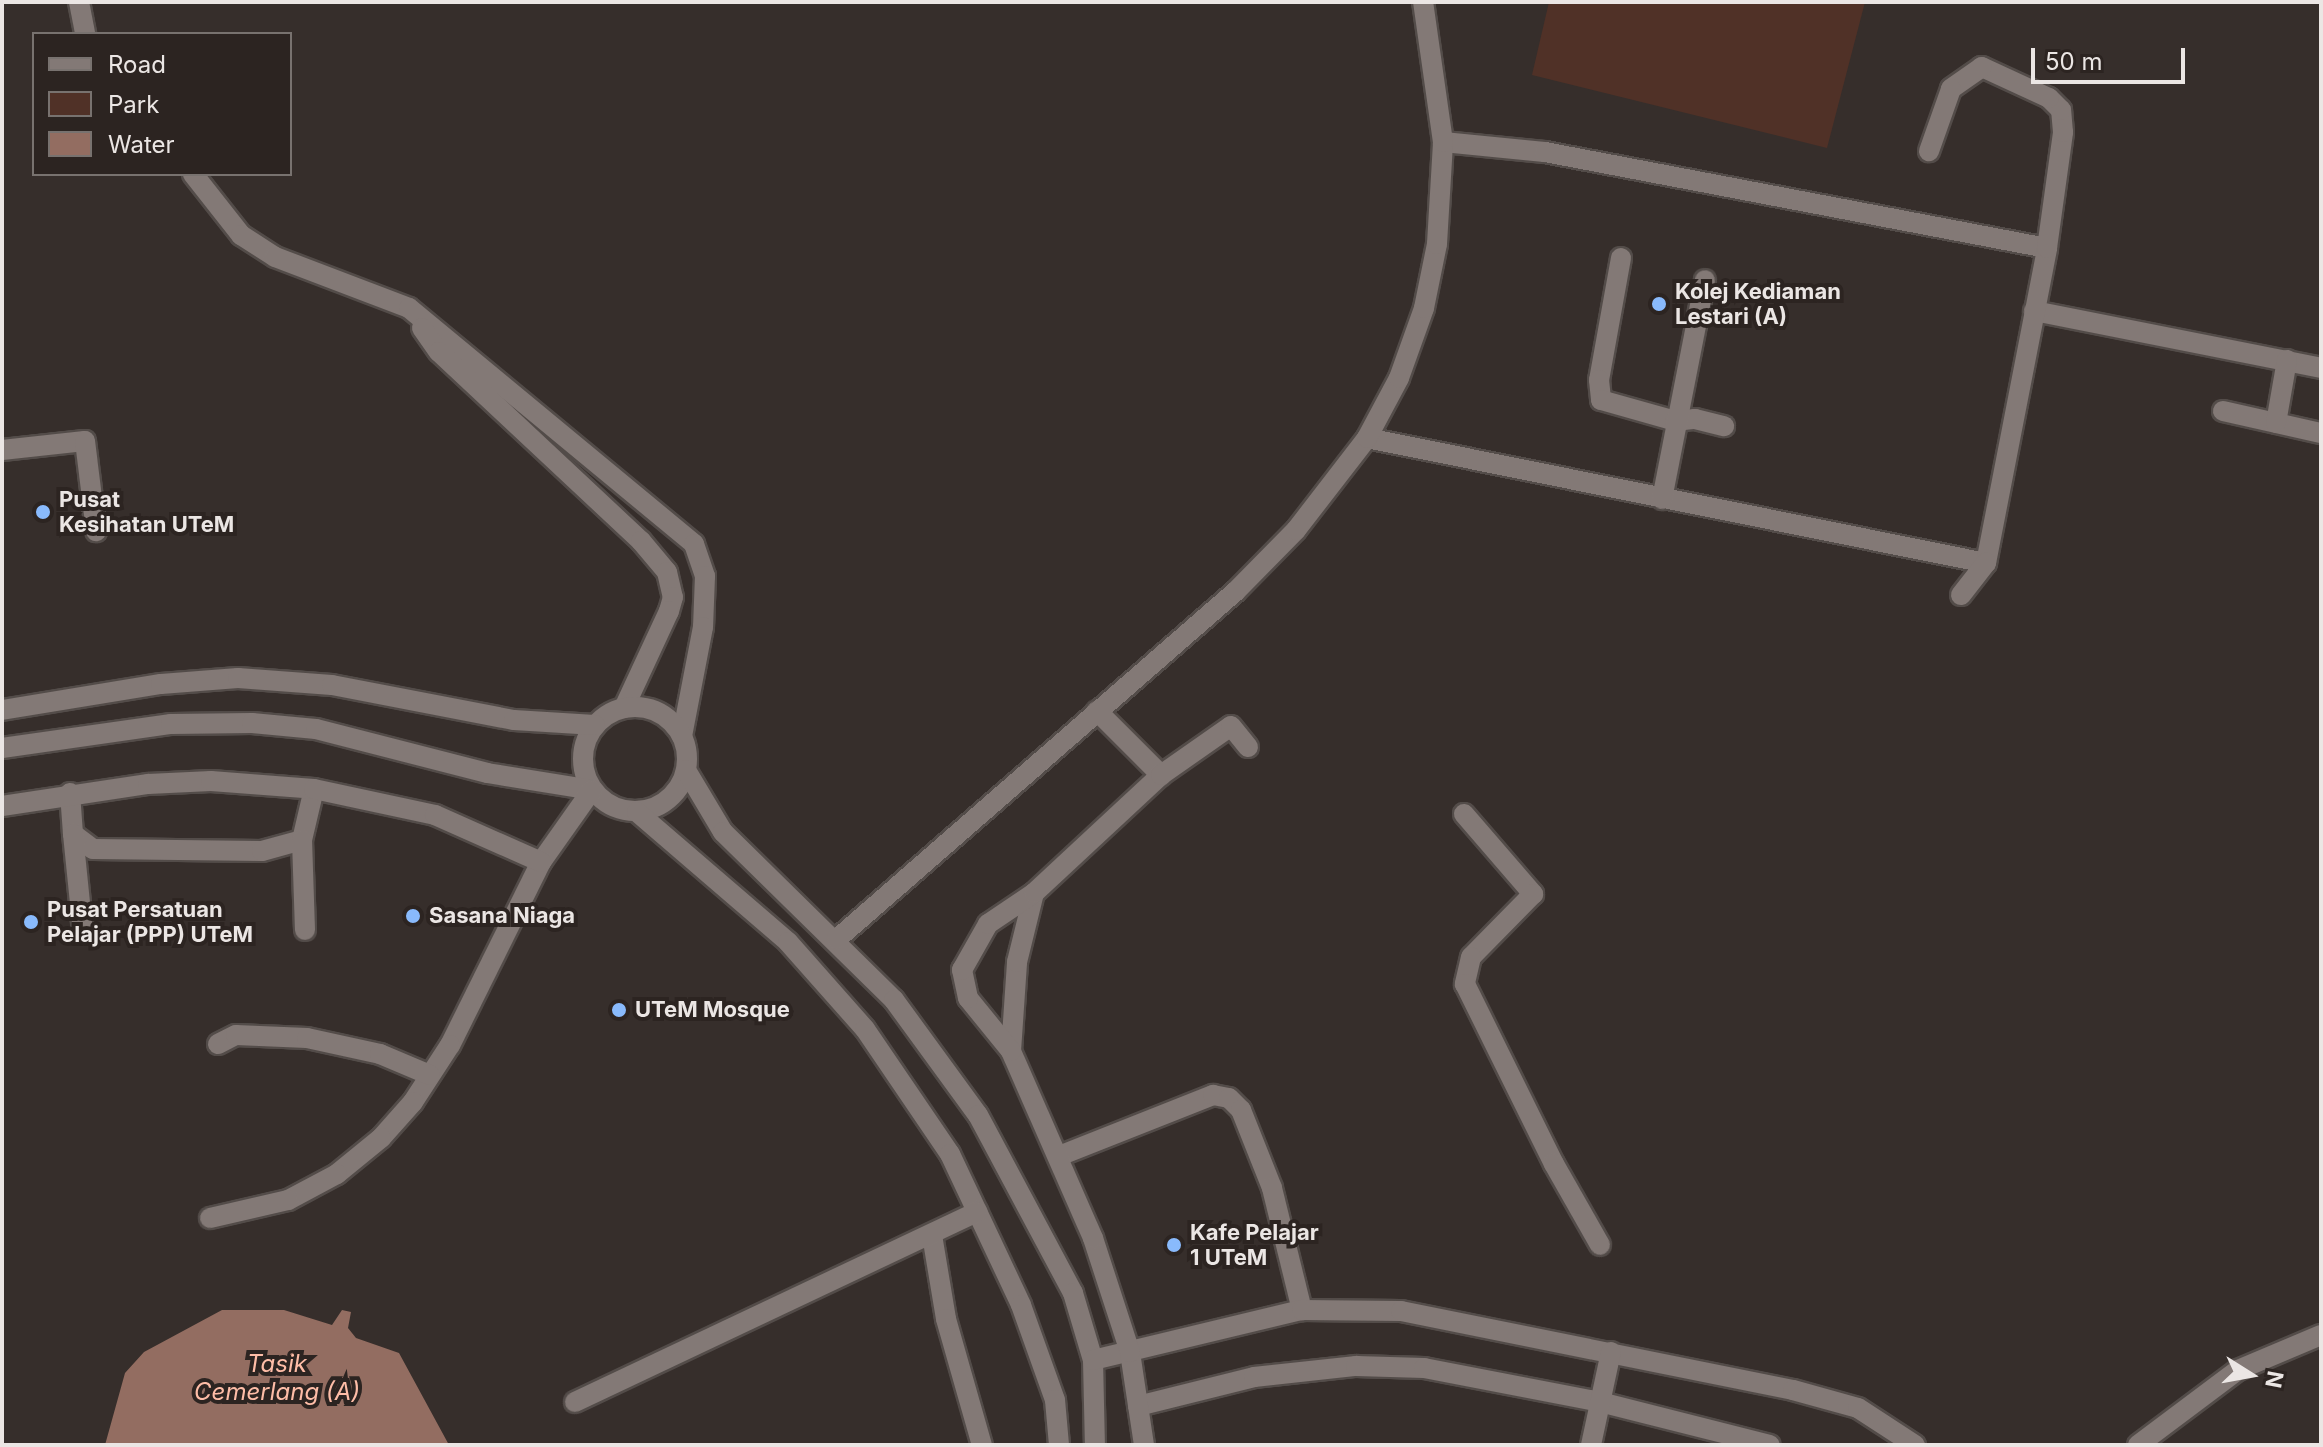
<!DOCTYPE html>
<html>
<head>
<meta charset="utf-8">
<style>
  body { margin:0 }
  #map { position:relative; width:2323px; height:1447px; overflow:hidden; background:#362e2b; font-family:Inter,sans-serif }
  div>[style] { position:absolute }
  .green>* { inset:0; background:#503127 }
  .water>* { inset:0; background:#936d61 }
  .roads { filter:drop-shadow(2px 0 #534c49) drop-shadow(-2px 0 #534c49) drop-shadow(0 2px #534c49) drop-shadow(0 -2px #534c49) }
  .minor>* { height:20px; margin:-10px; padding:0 10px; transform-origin:10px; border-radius:10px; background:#837976 }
  .minor>.ring { margin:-10px; padding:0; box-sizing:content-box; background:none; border:20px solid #837976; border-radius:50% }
  .dots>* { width:22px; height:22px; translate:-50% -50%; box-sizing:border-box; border:4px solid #2c2421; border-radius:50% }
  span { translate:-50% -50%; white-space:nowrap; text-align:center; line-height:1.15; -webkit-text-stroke:8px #2c2421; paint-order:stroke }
  .poi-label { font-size:22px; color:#ebe6e4; font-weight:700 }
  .left { translate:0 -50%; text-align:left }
  .water-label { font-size:24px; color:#febda7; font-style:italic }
  .frame { position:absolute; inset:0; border:4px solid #ebe6e4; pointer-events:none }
  .legend { position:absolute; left:32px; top:32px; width:260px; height:144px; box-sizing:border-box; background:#2c2421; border:2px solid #78726f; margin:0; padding:10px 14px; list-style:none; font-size:24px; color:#ebe6e4 }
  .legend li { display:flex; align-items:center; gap:16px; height:40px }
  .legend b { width:40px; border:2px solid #78726f }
  .north { position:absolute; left:2211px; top:1335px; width:80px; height:80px; -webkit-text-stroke:6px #2c2421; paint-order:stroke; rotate:101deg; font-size:22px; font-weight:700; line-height:32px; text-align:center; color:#ebe6e4 }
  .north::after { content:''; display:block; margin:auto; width:28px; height:36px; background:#ebe6e4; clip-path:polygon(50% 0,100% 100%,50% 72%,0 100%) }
  .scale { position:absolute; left:2031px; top:48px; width:154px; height:36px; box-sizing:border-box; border:4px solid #ebe6e4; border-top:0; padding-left:10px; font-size:24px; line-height:28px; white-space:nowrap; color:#ebe6e4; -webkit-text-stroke:6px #2c2421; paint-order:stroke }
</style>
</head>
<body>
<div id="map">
  <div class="green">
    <i style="clip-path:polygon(1549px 2px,1865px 2px,1827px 148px,1532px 75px)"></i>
  </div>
  <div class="water">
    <i style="clip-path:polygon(222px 1310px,284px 1310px,332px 1325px,342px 1310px,351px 1312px,348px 1328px,356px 1338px,399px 1353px,449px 1445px,105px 1445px,125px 1373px,144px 1352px)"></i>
  </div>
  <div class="roads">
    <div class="minor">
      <i style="left:79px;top:2px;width:33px;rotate:79deg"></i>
      <i style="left:1443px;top:142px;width:102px;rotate:5.6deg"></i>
      <i style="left:1545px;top:152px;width:511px;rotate:10.83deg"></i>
      <i style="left:193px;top:174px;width:78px;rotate:51.8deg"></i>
      <i style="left:241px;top:235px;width:40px;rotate:32.9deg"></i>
      <i style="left:275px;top:257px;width:143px;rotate:20.8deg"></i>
      <i style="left:409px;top:308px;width:370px;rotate:39.6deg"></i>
      <i style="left:694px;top:544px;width:34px;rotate:71deg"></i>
      <i style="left:705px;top:576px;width:51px;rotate:92.2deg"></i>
      <i style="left:703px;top:627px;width:111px;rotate:100.9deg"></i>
      <i style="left:1621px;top:258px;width:124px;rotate:100.2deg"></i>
      <i style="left:1599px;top:380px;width:20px;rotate:84deg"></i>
      <i style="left:1601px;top:400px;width:77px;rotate:15.8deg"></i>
      <i style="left:1675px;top:421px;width:20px;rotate:-6deg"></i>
      <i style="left:1695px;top:419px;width:30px;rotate:14deg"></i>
      <i style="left:2034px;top:311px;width:293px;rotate:11.2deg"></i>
      <i style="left:422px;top:328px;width:29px;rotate:55deg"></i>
      <i style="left:439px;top:352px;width:277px;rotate:43.1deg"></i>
      <i style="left:641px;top:541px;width:40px;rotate:50deg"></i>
      <i style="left:667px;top:572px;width:26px;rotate:77deg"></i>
      <i style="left:673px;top:597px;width:15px;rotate:106deg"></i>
      <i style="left:669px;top:611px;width:107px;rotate:114.9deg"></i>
      <i style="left:2223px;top:411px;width:100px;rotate:12.7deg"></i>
      <i style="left:2276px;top:423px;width:64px;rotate:-80.1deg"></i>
      <i style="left:1367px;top:438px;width:631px;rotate:11.42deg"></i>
      <i style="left:1986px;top:563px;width:321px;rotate:-79deg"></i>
      <i style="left:2047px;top:248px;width:117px;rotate:-82.1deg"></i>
      <i style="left:2063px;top:132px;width:22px;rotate:-95deg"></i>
      <i style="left:2061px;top:110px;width:17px;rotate:-135deg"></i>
      <i style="left:2049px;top:98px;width:74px;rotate:-155.2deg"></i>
      <i style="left:1982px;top:67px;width:38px;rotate:145deg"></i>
      <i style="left:1951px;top:89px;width:66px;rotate:109.5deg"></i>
      <i style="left:2px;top:450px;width:83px;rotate:-6.2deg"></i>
      <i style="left:85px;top:441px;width:91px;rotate:83deg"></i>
      <i style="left:1662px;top:499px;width:223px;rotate:-78.9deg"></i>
      <i style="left:1961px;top:595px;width:41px;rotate:-52deg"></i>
      <i class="ring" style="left:583px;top:707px;width:84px;height:84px"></i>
      <i style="left:2px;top:710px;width:161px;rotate:-9.3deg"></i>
      <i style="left:161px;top:684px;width:77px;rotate:-4.5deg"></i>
      <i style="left:238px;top:678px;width:94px;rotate:4.3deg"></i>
      <i style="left:332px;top:685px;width:185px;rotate:10.9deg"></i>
      <i style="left:514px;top:720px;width:81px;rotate:3.5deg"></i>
      <i style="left:1097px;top:711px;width:91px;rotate:45deg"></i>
      <i style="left:2px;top:748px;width:171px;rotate:-8.1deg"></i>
      <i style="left:171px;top:724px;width:81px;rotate:-0.7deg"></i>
      <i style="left:252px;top:723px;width:64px;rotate:5.4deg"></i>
      <i style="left:316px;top:729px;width:177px;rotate:14.4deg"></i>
      <i style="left:487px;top:773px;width:106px;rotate:9.2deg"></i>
      <i style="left:592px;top:790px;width:88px;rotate:125.3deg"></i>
      <i style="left:541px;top:862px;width:204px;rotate:116.4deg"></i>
      <i style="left:450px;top:1045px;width:68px;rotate:123deg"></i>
      <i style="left:413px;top:1102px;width:48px;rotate:131.6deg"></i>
      <i style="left:381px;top:1138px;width:57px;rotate:140.7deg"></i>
      <i style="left:337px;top:1174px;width:55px;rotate:152deg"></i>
      <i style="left:288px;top:1200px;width:80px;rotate:167deg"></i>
      <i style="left:686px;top:770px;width:72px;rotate:59.2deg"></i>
      <i style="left:723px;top:832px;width:240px;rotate:44.5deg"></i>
      <i style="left:894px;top:1000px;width:142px;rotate:53.9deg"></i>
      <i style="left:978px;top:1115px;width:202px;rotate:61.9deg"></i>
      <i style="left:1073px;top:1293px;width:70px;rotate:73.4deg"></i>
      <i style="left:1093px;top:1360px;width:85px;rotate:88.7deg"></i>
      <i style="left:70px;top:793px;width:41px;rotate:85.8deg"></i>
      <i style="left:73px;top:834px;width:25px;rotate:37deg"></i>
      <i style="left:93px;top:849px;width:169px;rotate:0.7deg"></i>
      <i style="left:262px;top:851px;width:41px;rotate:-15.4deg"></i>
      <i style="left:302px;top:840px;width:52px;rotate:-76.8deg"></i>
      <i style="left:2px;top:806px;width:148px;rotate:-8.6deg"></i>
      <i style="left:148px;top:784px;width:63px;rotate:-2.7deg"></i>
      <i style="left:211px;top:781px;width:103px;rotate:4.4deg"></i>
      <i style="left:314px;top:789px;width:124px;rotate:12.1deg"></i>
      <i style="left:435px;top:815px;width:116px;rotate:23.9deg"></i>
      <i style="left:637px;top:812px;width:199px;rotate:40.7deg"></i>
      <i style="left:788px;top:942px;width:116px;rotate:48.5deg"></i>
      <i style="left:865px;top:1029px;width:151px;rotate:55.8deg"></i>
      <i style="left:950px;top:1154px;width:167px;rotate:64.8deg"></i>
      <i style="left:1021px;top:1305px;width:101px;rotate:70.3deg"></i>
      <i style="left:1055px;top:1400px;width:45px;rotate:84.9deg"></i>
      <i style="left:1464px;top:814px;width:106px;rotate:49.2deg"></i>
      <i style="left:1533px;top:894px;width:88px;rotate:134.5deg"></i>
      <i style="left:1471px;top:957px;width:28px;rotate:103deg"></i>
      <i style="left:1465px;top:984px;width:201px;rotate:63.7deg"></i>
      <i style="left:1554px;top:1164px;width:93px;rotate:60.4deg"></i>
      <i style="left:73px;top:834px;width:99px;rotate:84.2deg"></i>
      <i style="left:302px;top:840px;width:90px;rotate:88.1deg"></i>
      <i style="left:837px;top:939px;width:529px;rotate:-41.09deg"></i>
      <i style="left:1236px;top:591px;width:86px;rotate:-45.5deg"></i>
      <i style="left:1296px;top:530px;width:116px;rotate:-52.3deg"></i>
      <i style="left:1367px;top:438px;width:68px;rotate:-61.9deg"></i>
      <i style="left:1399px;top:378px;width:74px;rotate:-70.3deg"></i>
      <i style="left:1424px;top:308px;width:65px;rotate:-78.5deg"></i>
      <i style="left:1437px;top:244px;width:102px;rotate:-86.6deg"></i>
      <i style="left:1443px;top:142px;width:141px;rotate:-98.1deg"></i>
      <i style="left:218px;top:1044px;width:20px;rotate:-27deg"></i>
      <i style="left:236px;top:1035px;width:71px;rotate:2.4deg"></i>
      <i style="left:307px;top:1038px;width:75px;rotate:12.4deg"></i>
      <i style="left:380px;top:1054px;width:54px;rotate:22.8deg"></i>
      <i style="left:1011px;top:1051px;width:89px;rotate:-86.1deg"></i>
      <i style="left:1017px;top:962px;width:71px;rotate:-76.2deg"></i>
      <i style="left:1059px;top:1156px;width:166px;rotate:-21.6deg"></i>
      <i style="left:1213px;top:1095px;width:16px;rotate:11deg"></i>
      <i style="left:1229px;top:1098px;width:17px;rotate:45deg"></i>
      <i style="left:1241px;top:1110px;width:84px;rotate:68.3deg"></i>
      <i style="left:1272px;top:1188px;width:126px;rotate:76.2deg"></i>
      <i style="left:932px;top:1235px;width:85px;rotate:80.5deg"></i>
      <i style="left:946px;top:1319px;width:131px;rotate:74.1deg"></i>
      <i style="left:1093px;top:1360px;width:215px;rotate:-13.5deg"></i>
      <i style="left:1302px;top:1310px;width:99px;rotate:0.6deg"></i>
      <i style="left:1401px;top:1311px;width:400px;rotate:11.4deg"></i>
      <i style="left:1793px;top:1390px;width:67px;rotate:15.5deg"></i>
      <i style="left:1858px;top:1408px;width:68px;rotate:33deg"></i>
      <i style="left:575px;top:1402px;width:445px;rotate:-25.3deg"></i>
      <i style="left:1138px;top:1406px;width:120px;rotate:-14deg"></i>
      <i style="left:1254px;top:1377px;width:103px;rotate:-6.2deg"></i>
      <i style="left:1356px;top:1366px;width:68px;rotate:1.7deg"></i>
      <i style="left:1424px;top:1368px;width:179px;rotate:10.9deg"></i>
      <i style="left:1600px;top:1402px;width:175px;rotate:14.2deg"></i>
      <i style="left:1144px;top:1445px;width:94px;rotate:-98.6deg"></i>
      <i style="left:1130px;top:1352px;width:120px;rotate:-108deg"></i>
      <i style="left:1093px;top:1238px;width:204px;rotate:-113.7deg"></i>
      <i style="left:1011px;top:1051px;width:68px;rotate:-129.1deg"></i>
      <i style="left:968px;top:998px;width:29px;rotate:-102deg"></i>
      <i style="left:962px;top:970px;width:53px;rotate:-60.5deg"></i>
      <i style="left:988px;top:924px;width:55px;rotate:-34deg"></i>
      <i style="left:1034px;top:893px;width:173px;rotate:-42.9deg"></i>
      <i style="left:1161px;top:775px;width:85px;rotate:-35deg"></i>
      <i style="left:1231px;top:726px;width:27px;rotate:51deg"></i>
      <i style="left:1591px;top:1445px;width:95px;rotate:-77.9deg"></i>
      <i style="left:2138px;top:1445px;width:125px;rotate:-36.9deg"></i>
      <i style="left:2238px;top:1370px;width:90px;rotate:-22.9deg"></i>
    </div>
  </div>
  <div class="dots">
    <i style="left:1659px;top:304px;background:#89bafc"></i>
    <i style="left:43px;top:512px;background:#89bafc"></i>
    <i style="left:413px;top:916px;background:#89bafc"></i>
    <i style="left:31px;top:922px;background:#89bafc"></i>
    <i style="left:619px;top:1010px;background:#89bafc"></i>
    <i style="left:1174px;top:1245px;background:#89bafc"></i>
  </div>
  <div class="poi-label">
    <span class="left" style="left:1675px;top:304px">Kolej Kediaman<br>Lestari (A)</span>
    <span class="left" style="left:59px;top:512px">Pusat<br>Kesihatan UTeM</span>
    <span class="left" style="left:47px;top:922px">Pusat Persatuan<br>Pelajar (PPP) UTeM</span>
    <span class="left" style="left:429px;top:916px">Sasana Niaga</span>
    <span class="left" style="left:635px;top:1010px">UTeM Mosque</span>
    <span class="left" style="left:1190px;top:1245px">Kafe Pelajar<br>1 UTeM</span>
  </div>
  <div class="water-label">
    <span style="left:277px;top:1378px">Tasik<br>Cemerlang (A)</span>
  </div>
  <div class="frame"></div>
  <ul class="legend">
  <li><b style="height:10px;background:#837976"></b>Road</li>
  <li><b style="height:22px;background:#503127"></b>Park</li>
  <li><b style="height:22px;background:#936d61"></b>Water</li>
  </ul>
  <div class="north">N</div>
  <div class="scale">50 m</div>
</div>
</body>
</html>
